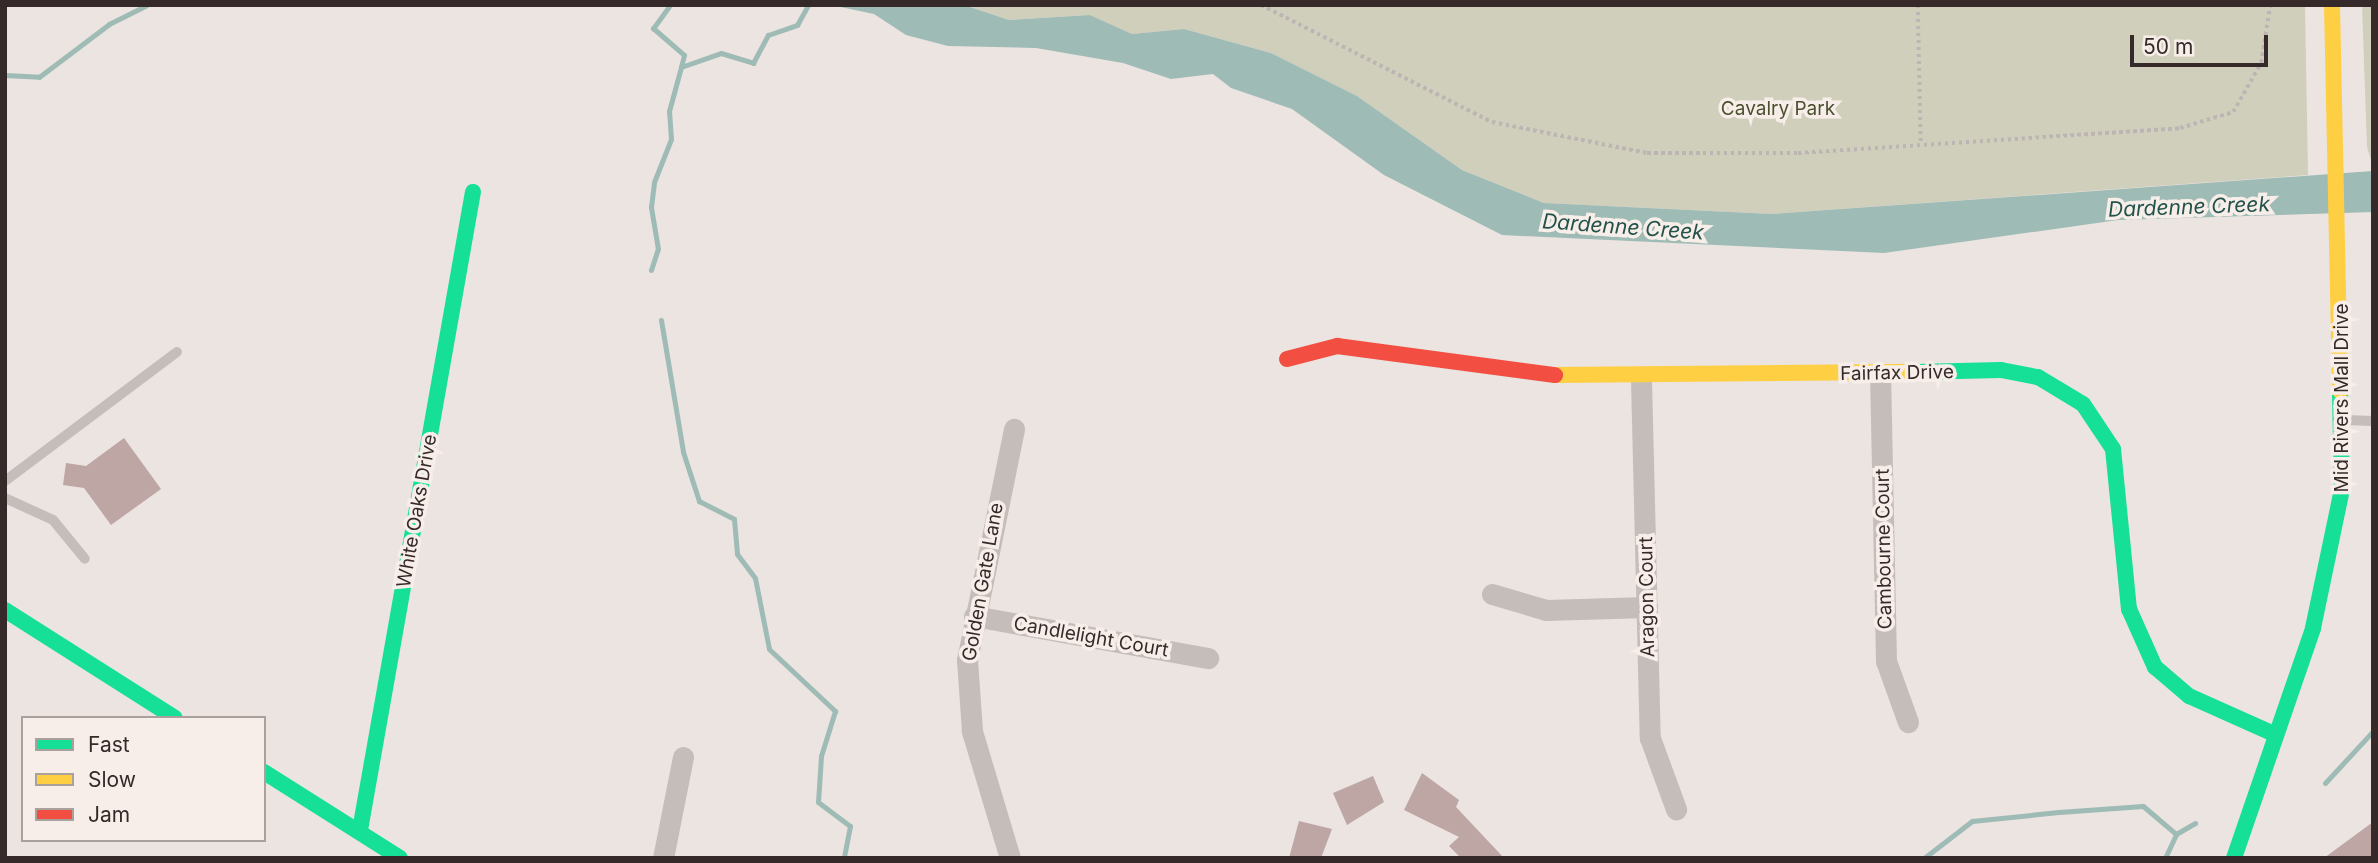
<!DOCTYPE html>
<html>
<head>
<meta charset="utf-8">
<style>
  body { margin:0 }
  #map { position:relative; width:2378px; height:863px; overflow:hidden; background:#ebe4e1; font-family:Inter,sans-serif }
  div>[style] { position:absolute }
  .green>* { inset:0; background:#d0cfbc }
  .water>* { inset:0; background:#9fbbb5 }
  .stream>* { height:5px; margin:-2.5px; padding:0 2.5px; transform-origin:2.5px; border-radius:2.5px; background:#9fbbb5 }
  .building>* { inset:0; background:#bda6a4 }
  .path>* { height:3.5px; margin-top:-1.75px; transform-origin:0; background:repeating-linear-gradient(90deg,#bdb5b3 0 3.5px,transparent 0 7px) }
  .lane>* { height:10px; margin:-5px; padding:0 5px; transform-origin:5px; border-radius:5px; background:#c4bdba }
  .street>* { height:21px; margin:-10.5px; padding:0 10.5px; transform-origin:10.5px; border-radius:10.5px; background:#c4bdba }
  .fast>* { height:16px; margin:-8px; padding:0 8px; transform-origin:8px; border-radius:8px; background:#16e098 }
  .slow>* { height:16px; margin:-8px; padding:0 8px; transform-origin:8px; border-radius:8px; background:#ffcf43 }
  .jam>* { height:16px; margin:-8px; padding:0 8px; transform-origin:8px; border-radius:8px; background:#f24e42 }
  span { translate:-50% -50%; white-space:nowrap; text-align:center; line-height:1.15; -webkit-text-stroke:7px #f8eee9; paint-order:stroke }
  .park-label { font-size:19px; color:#4b502f }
  .street-label { font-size:19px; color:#352a29 }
  .water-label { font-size:21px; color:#23524b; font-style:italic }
  .frame { position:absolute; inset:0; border:7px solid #352a29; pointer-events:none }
  .legend { position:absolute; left:21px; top:716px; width:245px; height:126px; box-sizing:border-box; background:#f8eee9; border:2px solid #aaa09c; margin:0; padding:9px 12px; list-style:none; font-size:21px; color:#352a29 }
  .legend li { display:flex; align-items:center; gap:14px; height:35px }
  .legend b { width:35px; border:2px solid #aaa09c }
  .scale { position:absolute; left:2130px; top:35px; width:138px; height:32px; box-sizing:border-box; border:4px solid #352a29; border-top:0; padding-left:9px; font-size:21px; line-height:24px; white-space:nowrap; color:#352a29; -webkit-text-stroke:5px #f8eee9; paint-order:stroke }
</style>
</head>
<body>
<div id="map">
  <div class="green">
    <i style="clip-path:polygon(964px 5px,2305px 5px,2308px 175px,1772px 214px,1544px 203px,1462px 170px,1357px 96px,1271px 53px,1184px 29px,1132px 34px,1090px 15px,1009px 20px)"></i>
    <i style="clip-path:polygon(2362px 5px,2373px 5px,2373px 167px,2367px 147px)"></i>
  </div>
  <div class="water">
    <i style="clip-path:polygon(831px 5px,964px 5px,1009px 20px,1090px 15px,1132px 34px,1184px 29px,1271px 53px,1357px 96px,1462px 170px,1544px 203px,1772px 214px,2373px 171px,2373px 212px,2118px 220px,1884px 253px,1502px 235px,1384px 175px,1292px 109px,1231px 88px,1213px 74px,1171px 79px,1123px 63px,1036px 48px,948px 46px,906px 35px,874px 14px)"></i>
  </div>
  <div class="stream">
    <i style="left:670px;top:5px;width:29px;rotate:126deg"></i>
    <i style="left:653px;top:28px;width:41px;rotate:41.1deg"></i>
    <i style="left:684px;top:55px;width:12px;rotate:104deg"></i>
    <i style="left:5px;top:75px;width:34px;rotate:3deg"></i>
    <i style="left:39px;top:77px;width:88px;rotate:-37.1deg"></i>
    <i style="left:109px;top:24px;width:42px;rotate:-26.6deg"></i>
    <i style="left:651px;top:270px;width:22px;rotate:-72deg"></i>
    <i style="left:658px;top:249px;width:43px;rotate:-99.5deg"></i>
    <i style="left:651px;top:207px;width:25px;rotate:-83deg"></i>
    <i style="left:654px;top:182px;width:46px;rotate:-68.4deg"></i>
    <i style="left:671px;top:139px;width:28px;rotate:-94deg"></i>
    <i style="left:669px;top:111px;width:46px;rotate:-74.7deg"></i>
    <i style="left:681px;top:67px;width:42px;rotate:-19.3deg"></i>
    <i style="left:721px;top:53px;width:34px;rotate:17deg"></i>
    <i style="left:753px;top:63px;width:32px;rotate:-62deg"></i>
    <i style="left:768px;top:35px;width:31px;rotate:-19deg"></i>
    <i style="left:797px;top:25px;width:23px;rotate:-61deg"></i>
    <i style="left:661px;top:320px;width:134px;rotate:80.5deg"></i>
    <i style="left:683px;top:452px;width:52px;rotate:71.9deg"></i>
    <i style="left:699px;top:501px;width:39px;rotate:27deg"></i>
    <i style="left:734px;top:519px;width:35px;rotate:85deg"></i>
    <i style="left:737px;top:554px;width:30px;rotate:53deg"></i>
    <i style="left:755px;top:578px;width:72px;rotate:78.8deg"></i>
    <i style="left:769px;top:649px;width:91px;rotate:43.2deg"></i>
    <i style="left:835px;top:711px;width:47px;rotate:107.3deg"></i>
    <i style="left:821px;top:756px;width:46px;rotate:93.7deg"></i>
    <i style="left:818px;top:802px;width:40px;rotate:37deg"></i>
    <i style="left:850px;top:826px;width:33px;rotate:101deg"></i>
    <i style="left:2325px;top:783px;width:71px;rotate:-47.3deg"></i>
    <i style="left:1924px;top:858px;width:61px;rotate:-37.6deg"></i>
    <i style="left:1972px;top:821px;width:87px;rotate:-5.9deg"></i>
    <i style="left:2059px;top:812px;width:84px;rotate:-4.1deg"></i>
    <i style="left:2143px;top:806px;width:43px;rotate:40.3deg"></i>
    <i style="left:2165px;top:858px;width:26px;rotate:-65deg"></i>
    <i style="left:2176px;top:834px;width:22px;rotate:-30deg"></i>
  </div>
  <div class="building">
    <i style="clip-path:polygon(124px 438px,161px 489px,111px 525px,84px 488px,63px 485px,66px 463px,86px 466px)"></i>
    <i style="clip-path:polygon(1422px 773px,1459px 800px,1456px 807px,1504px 858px,1461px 858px,1449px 846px,1459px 837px,1404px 810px)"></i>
    <i style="clip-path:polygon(1373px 776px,1384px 802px,1347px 825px,1333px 793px)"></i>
    <i style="clip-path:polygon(1299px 821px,1332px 829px,1321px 858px,1289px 858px)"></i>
    <i style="clip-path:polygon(2373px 822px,2373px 858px,2324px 858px)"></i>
  </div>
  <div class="path">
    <i style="left:1261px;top:5px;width:259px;rotate:26.9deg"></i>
    <i style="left:1492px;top:122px;width:158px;rotate:11.3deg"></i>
    <i style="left:1647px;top:153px;width:151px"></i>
    <i style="left:1798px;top:153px;width:383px;rotate:-3.7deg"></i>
    <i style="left:2180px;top:128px;width:55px;rotate:-16.8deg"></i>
    <i style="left:2233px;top:112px;width:56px;rotate:-60.3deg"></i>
    <i style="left:2261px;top:63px;width:59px;rotate:-81.2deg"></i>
    <i style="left:1918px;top:5px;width:139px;rotate:88.8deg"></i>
  </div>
  <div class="lane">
    <i style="left:2345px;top:420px;width:28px;rotate:2deg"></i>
    <i style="left:5px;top:481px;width:215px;rotate:-36.9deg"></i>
    <i style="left:5px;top:498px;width:53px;rotate:24.6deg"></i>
    <i style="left:53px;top:520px;width:50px;rotate:50.6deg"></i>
  </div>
  <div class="street">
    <i style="left:1880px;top:373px;width:288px;rotate:88.8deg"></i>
    <i style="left:1886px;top:661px;width:65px;rotate:70.2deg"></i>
    <i style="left:1641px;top:380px;width:358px;rotate:88.6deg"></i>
    <i style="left:1650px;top:738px;width:76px;rotate:69.9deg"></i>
    <i style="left:1492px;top:594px;width:56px;rotate:16.5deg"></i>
    <i style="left:1546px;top:610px;width:101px;rotate:-1.7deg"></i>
    <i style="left:974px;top:616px;width:238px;rotate:10.2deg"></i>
    <i style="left:663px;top:858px;width:103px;rotate:-78.8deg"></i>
    <i style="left:1010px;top:858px;width:133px;rotate:-106.7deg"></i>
    <i style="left:972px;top:731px;width:71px;rotate:-94deg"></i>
    <i style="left:967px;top:660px;width:236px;rotate:-78.5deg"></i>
  </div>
  <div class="fast">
    <i style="left:1916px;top:372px;width:85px;rotate:-1.3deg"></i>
    <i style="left:2001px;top:370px;width:38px;rotate:11deg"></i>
    <i style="left:2038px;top:377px;width:52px;rotate:31deg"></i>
    <i style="left:2083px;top:404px;width:54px;rotate:56.3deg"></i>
    <i style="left:2113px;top:449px;width:161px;rotate:84.3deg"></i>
    <i style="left:2129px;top:609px;width:64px;rotate:65.9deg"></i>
    <i style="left:2155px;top:667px;width:45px;rotate:40.5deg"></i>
    <i style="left:2189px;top:696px;width:95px;rotate:24.1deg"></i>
    <i style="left:5px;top:610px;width:201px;rotate:32.4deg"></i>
    <i style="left:264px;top:772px;width:161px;rotate:32.3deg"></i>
    <i style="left:360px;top:830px;width:648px;rotate:-79.96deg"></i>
    <i style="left:2234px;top:858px;width:243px;rotate:-71deg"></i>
    <i style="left:2313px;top:628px;width:142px;rotate:-78.2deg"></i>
    <i style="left:2342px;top:489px;width:98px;rotate:-91.2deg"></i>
  </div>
  <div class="slow">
    <i style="left:2332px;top:5px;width:386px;rotate:88.8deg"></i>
    <i style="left:1555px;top:375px;width:361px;rotate:-0.5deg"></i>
  </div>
  <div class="jam">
    <i style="left:1287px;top:359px;width:52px;rotate:-14.6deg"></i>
    <i style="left:1337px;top:346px;width:220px;rotate:7.6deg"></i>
  </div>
  <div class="park-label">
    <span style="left:1778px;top:109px">Cavalry Park</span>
  </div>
  <div class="street-label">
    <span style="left:1897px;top:373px;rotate:-1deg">Fairfax Drive</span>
    <span style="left:2342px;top:398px;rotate:-90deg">Mid Rivers Mall Drive</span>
    <span style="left:417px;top:511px;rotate:-80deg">White Oaks Drive</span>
    <span style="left:1884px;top:549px;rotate:-91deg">Cambourne Court</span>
    <span style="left:983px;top:582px;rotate:-80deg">Golden Gate Lane</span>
    <span style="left:1647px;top:597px;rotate:-91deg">Aragon Court</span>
    <span style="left:1091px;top:637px;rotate:10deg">Candlelight Court</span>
  </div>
  <div class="water-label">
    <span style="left:2189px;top:207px;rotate:-2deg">Dardenne Creek</span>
    <span style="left:1623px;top:227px;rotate:4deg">Dardenne Creek</span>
  </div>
  <div class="frame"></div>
  <ul class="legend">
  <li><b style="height:9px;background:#16e098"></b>Fast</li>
  <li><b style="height:9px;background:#ffcf43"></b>Slow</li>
  <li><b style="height:9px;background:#f24e42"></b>Jam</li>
  </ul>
  <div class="scale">50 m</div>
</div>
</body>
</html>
